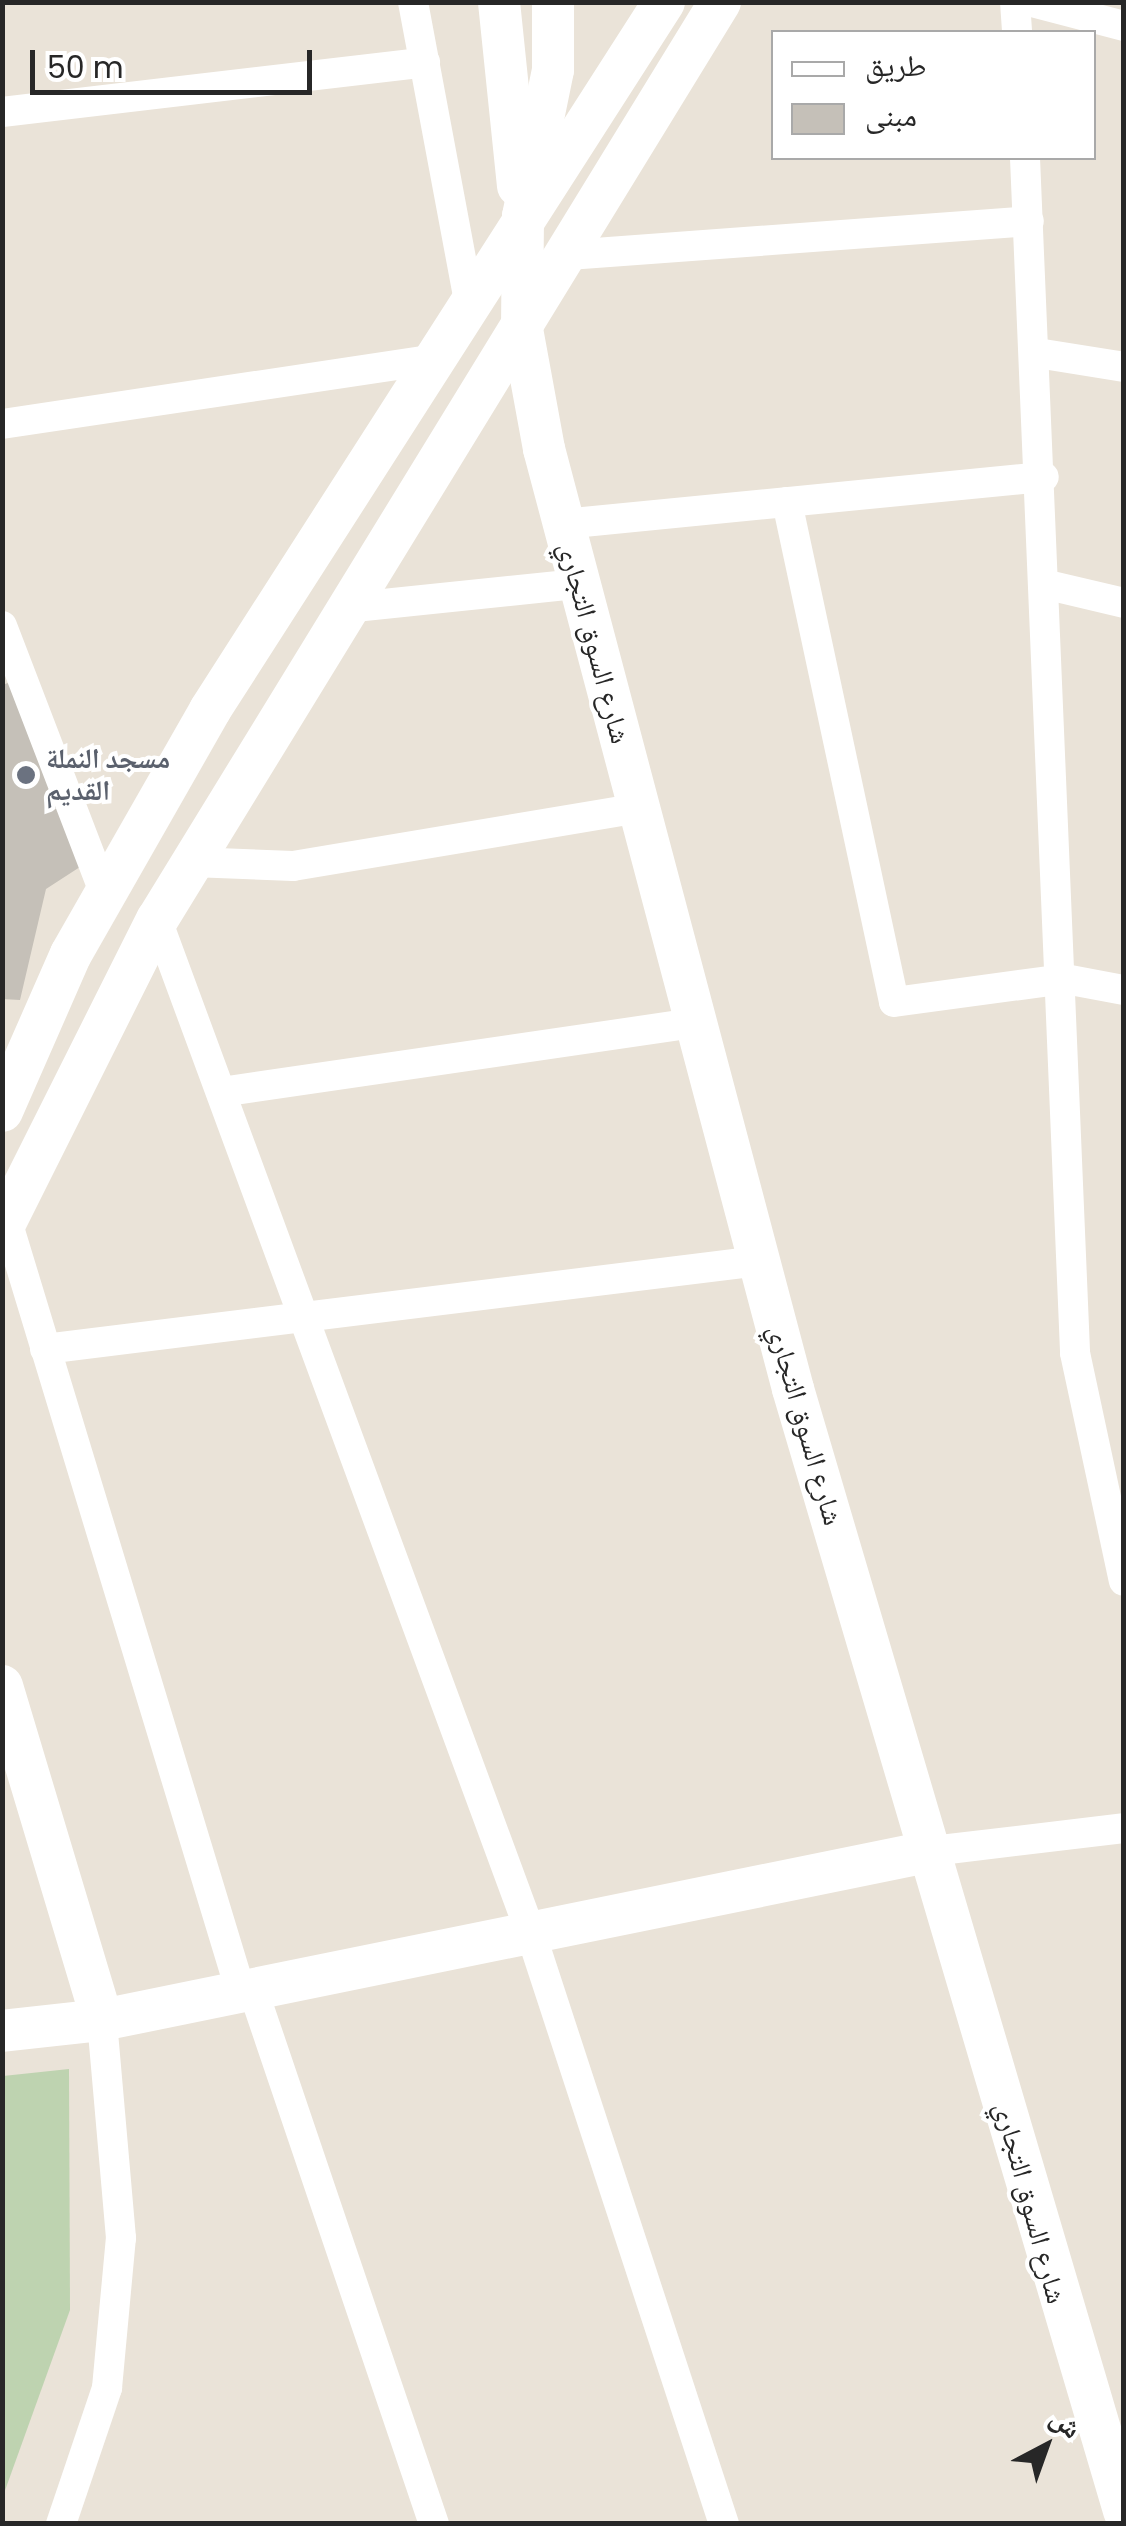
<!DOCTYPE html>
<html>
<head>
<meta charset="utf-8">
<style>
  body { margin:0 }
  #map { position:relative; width:1126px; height:2526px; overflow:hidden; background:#eae3d8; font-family:Poppins,"Noto Naskh Arabic",sans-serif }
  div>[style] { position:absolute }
  .cemetery>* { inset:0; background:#bed3b0 }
  .building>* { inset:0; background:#c5c0b8 }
  .street>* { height:30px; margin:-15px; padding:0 15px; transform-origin:15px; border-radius:15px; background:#fff }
  .secondary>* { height:42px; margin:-21px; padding:0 21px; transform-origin:21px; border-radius:21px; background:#fff }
  .dots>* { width:28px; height:28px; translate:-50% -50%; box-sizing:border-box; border:5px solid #fff; border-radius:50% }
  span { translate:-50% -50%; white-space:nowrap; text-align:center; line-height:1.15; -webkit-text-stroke:8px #fff; paint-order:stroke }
  .street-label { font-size:28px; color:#272727 }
  .worship-label { font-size:28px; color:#5b616d; font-weight:700 }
  .left { translate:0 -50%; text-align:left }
  .frame { position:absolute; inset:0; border:5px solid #272727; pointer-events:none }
  .legend { position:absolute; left:771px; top:30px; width:325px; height:130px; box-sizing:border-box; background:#fff; border:2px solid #a9a9a9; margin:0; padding:12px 18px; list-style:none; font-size:30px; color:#272727 }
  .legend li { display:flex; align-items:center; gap:20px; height:50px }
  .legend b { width:50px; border:2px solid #a9a9a9 }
  .north { position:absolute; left:996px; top:2396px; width:100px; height:100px; -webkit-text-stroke:8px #fff; paint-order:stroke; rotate:41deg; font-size:28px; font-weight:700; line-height:40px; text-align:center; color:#272727 }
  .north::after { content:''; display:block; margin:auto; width:35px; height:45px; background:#272727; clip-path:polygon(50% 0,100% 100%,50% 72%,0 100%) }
  .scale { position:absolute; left:30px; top:50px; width:282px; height:45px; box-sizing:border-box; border:5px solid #272727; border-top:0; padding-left:12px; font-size:30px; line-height:35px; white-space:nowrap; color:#272727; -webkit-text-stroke:8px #fff; paint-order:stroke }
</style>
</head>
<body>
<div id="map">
  <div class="cemetery">
    <i style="clip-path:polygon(69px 2069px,70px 2310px,3px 2496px,3px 2076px)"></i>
  </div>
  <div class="building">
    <i style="clip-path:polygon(14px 681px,83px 865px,46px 889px,20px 1000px,2px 999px,2px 685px)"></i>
  </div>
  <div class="street">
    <i style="left:413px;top:2px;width:305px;rotate:79.4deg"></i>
    <i style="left:1015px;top:2px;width:30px;rotate:86deg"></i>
    <i style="left:1032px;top:2px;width:95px;rotate:14.6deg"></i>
    <i style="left:2px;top:112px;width:426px;rotate:-6.7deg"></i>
    <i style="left:1025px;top:158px;width:1196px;rotate:87.6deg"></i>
    <i style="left:1075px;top:1353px;width:233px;rotate:77.9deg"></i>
    <i style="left:568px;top:255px;width:462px;rotate:-4.2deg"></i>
    <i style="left:1037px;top:353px;width:88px;rotate:9.1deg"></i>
    <i style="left:2px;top:424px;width:435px;rotate:-8.5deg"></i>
    <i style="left:787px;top:502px;width:511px;rotate:77.92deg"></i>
    <i style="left:894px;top:1002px;width:173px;rotate:-7.7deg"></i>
    <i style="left:1065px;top:979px;width:60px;rotate:10.6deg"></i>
    <i style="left:563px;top:524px;width:483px;rotate:-5.6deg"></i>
    <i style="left:1048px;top:585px;width:78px;rotate:13.3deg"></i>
    <i style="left:345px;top:608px;width:234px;rotate:-5.9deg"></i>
    <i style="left:2px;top:626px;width:288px;rotate:69deg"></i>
    <i style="left:192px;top:862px;width:101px;rotate:2.3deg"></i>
    <i style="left:293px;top:866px;width:351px;rotate:-9.5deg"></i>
    <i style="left:157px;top:920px;width:1081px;rotate:69.75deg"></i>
    <i style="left:531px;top:1934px;width:621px;rotate:71.89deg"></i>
    <i style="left:221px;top:1092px;width:480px;rotate:-8.3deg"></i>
    <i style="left:7px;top:1221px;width:806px;rotate:73.12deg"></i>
    <i style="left:45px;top:1349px;width:719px;rotate:-7.03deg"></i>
    <i style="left:932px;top:1851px;width:193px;rotate:-6.8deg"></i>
    <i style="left:253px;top:1990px;width:564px;rotate:71.28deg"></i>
    <i style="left:61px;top:2524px;width:144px;rotate:-71.3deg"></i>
    <i style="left:107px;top:2388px;width:151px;rotate:-84.7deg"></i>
    <i style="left:121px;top:2238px;width:219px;rotate:-95deg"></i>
  </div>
  <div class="secondary">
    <i style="left:499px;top:2px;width:185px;rotate:84.1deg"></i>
    <i style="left:553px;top:2px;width:68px;rotate:90deg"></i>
    <i style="left:553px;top:70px;width:149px;rotate:101.6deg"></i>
    <i style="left:523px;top:216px;width:113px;rotate:90.5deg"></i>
    <i style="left:522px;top:329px;width:122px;rotate:79.6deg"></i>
    <i style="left:544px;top:449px;width:972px;rotate:75.16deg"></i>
    <i style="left:793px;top:1389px;width:1170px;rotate:73.56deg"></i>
    <i style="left:2px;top:1111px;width:171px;rotate:-66.3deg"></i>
    <i style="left:71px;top:954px;width:281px;rotate:-60.3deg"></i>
    <i style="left:210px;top:710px;width:841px;rotate:-57.33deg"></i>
    <i style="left:2px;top:1229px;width:346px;rotate:-63.4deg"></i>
    <i style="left:157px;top:920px;width:1077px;rotate:-58.48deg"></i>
    <i style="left:2px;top:1686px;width:349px;rotate:73.3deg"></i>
    <i style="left:2px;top:2031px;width:101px;rotate:-6.3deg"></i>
    <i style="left:102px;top:2020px;width:847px;rotate:-11.51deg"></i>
  </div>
  <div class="dots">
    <i style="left:26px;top:775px;background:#6b7280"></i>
  </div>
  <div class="street-label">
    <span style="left:594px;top:643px;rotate:75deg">شارع السوق التجاري</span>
    <span style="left:805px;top:1425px;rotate:74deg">شارع السوق التجاري</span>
    <span style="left:1030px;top:2203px;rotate:75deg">شارع السوق التجاري</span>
  </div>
  <div class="worship-label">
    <span class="left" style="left:46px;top:775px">مسجد النملة<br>القديم</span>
  </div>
  <div class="frame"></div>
  <ul class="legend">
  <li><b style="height:12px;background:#fff"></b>طريق</li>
  <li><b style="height:28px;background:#c5c0b8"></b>مبنى</li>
  </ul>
  <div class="north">ش</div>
  <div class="scale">50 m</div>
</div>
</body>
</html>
